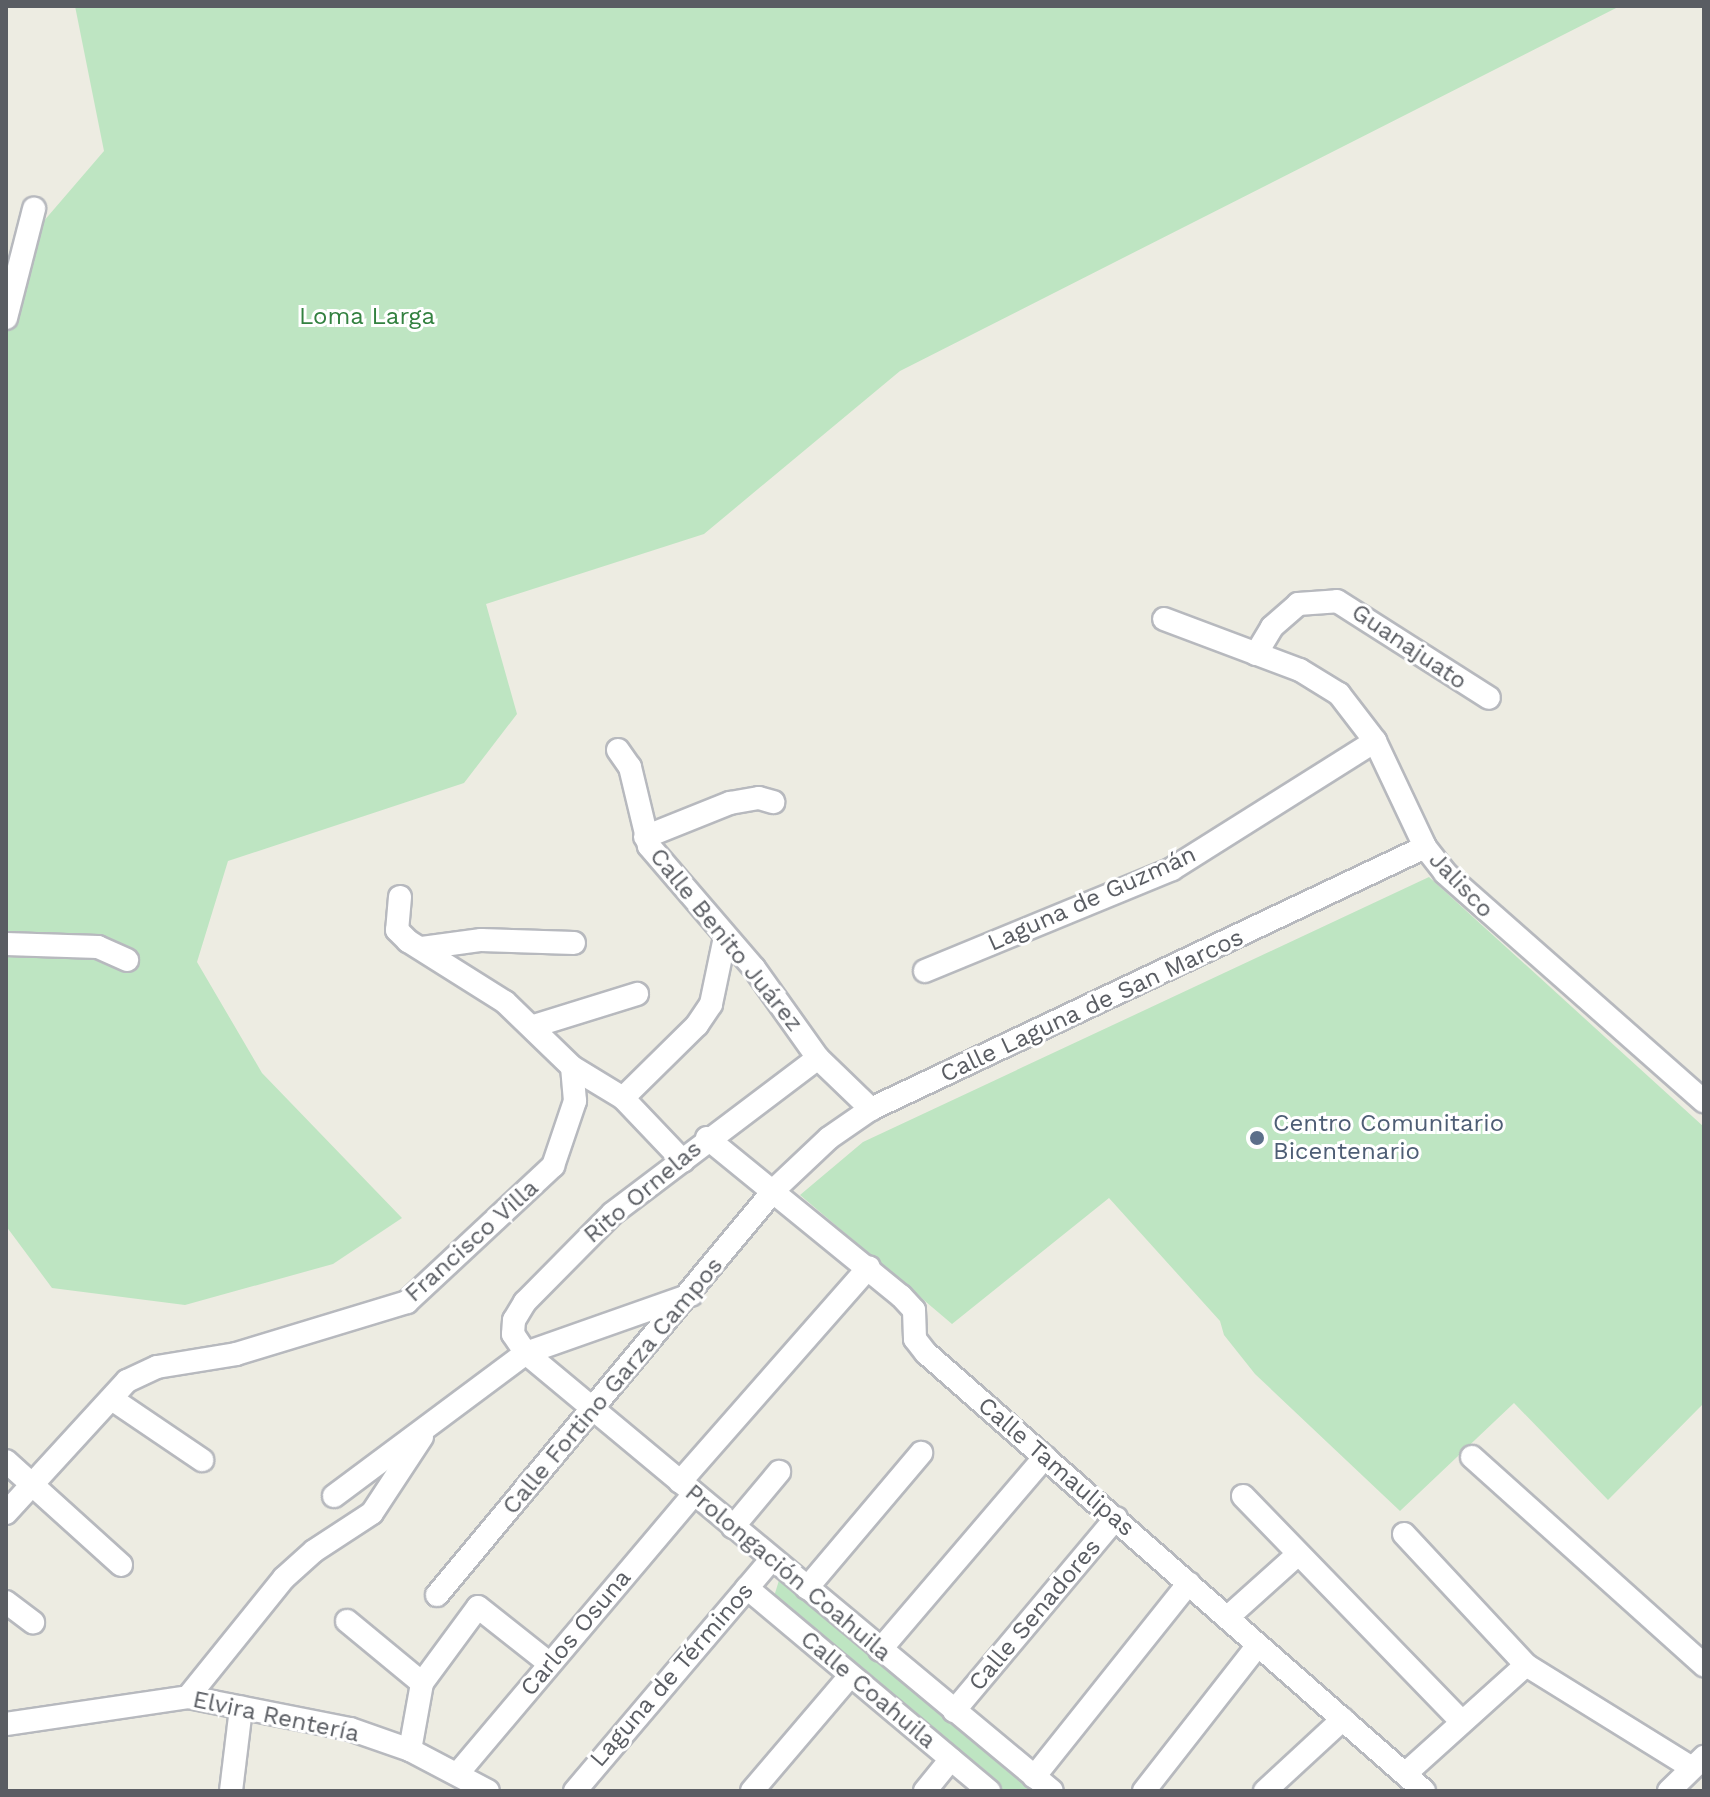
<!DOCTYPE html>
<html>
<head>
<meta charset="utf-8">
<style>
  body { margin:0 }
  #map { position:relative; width:1710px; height:1797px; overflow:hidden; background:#edece2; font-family:"Work Sans",sans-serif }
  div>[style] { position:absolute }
  .green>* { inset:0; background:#bee5c2 }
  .roads { filter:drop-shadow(2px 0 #b7b9be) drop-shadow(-2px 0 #b7b9be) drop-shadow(0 2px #b7b9be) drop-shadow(0 -2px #b7b9be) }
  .minor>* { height:22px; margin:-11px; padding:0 11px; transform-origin:11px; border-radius:11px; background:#fff }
  .dots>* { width:22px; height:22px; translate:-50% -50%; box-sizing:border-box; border:4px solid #fff; border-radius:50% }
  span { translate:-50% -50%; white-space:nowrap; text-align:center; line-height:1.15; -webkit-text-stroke:6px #fff; paint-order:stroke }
  .park-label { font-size:24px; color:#338140 }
  .street-label { font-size:24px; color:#5a5d63 }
  .service-label { font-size:24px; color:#4e5e75 }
  .left { translate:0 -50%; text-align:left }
  .frame { position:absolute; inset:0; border:8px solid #5a5d63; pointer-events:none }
</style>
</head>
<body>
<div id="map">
  <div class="green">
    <i style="clip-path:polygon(75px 6px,1620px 6px,900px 371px,704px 534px,486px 604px,517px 714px,464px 783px,228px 861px,197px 962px,262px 1073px,402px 1218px,333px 1264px,185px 1305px,52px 1288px,6px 1226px,6px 265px,104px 151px)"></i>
    <i style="clip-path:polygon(1429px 877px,1704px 1127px,1704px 1403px,1608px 1500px,1514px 1403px,1400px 1511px,1255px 1374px,1224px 1335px,1220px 1321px,1109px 1198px,952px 1324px,800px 1195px,863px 1142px)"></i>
    <i style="clip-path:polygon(780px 1577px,1038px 1791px,990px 1791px,772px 1603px)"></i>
  </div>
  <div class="roads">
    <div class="minor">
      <i style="left:6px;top:318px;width:113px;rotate:-75.6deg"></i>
      <i style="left:1164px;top:619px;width:145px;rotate:20.6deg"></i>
      <i style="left:1300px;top:670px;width:46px;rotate:31.6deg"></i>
      <i style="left:1339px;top:694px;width:59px;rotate:52.5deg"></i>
      <i style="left:1375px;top:741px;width:117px;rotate:64.7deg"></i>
      <i style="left:1425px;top:847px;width:33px;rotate:52deg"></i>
      <i style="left:1445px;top:873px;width:345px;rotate:41.4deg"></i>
      <i style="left:1256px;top:654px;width:31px;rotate:-59deg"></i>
      <i style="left:1272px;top:627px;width:35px;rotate:-41deg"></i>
      <i style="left:1298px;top:604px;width:39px;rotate:-4deg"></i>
      <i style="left:1337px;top:601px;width:180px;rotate:32.5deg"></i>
      <i style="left:618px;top:750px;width:21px;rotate:55deg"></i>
      <i style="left:630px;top:767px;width:81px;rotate:76.5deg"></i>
      <i style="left:649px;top:846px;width:161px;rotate:49.3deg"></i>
      <i style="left:754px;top:968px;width:110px;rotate:54.6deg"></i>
      <i style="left:818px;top:1058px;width:74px;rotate:43.9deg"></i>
      <i style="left:645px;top:837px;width:92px;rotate:-21.8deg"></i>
      <i style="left:730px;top:803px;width:29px;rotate:-10deg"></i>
      <i style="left:759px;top:798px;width:15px;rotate:16deg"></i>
      <i style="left:400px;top:897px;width:33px;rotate:95deg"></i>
      <i style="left:397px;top:930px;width:16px;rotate:45deg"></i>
      <i style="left:408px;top:941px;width:115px;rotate:32.2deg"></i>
      <i style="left:505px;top:1002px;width:93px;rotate:44.1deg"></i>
      <i style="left:572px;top:1067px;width:60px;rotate:31.3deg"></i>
      <i style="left:623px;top:1098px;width:87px;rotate:46.4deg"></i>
      <i style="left:6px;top:944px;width:92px;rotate:1.9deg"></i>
      <i style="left:98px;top:947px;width:32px;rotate:24deg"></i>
      <i style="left:422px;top:948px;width:60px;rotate:-7.7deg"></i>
      <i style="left:481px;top:940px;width:93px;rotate:1.8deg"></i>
      <i style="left:925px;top:971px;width:267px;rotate:-22.4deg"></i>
      <i style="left:1172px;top:869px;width:240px;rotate:-32.2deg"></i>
      <i style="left:534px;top:1026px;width:108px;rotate:-17.3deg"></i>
      <i style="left:818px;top:1058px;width:258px;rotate:142.9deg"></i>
      <i style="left:612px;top:1214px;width:124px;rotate:134.7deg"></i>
      <i style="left:525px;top:1302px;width:21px;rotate:121deg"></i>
      <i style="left:514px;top:1320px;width:14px;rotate:94deg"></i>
      <i style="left:513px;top:1334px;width:23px;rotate:56deg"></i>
      <i style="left:526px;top:1353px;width:684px;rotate:39.78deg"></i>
      <i style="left:623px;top:1098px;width:104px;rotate:-44.6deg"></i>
      <i style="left:697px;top:1025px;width:25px;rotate:-56deg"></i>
      <i style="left:711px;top:1004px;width:68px;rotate:-78.2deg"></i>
      <i style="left:707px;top:1138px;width:250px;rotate:39.2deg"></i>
      <i style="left:901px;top:1296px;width:19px;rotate:47deg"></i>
      <i style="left:914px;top:1310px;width:29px;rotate:88deg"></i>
      <i style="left:915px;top:1339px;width:18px;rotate:52deg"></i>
      <i style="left:926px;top:1353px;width:663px;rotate:41.33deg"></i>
      <i style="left:112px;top:1399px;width:109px;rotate:34.1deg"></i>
      <i style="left:1472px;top:1457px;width:312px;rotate:41.9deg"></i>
      <i style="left:6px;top:1461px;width:155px;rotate:42.1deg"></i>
      <i style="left:680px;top:1482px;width:286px;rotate:-48.7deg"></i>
      <i style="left:334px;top:1496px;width:239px;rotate:-36.7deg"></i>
      <i style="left:526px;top:1353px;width:175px;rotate:-19.4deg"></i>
      <i style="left:1243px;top:1496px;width:313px;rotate:45.9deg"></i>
      <i style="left:6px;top:1513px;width:179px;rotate:-47.5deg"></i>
      <i style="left:127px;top:1381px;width:33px;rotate:-25deg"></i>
      <i style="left:157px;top:1367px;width:80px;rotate:-9.3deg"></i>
      <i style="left:236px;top:1354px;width:179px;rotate:-16.9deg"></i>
      <i style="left:407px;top:1302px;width:200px;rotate:-43deg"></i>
      <i style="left:553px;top:1166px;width:69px;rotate:-71.3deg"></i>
      <i style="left:575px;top:1101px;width:34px;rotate:-95deg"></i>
      <i style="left:733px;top:1527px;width:72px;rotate:-50.1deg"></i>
      <i style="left:1404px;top:1534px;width:179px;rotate:47deg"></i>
      <i style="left:1526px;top:1665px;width:195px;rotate:31.8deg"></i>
      <i style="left:747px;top:1588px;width:316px;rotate:40deg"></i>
      <i style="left:807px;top:1588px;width:177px;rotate:-49.8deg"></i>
      <i style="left:437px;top:1595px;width:528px;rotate:-50.22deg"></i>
      <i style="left:775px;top:1189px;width:74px;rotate:-43.4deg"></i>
      <i style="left:829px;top:1138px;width:51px;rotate:-34.6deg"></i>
      <i style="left:871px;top:1109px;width:613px;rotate:-25.31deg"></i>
      <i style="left:6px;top:1602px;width:34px;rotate:37deg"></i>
      <i style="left:1228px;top:1617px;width:93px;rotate:-41.9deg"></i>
      <i style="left:347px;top:1621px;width:97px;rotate:39.6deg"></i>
      <i style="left:880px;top:1650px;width:254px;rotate:-49.5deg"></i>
      <i style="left:188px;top:1697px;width:153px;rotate:-51.1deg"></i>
      <i style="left:284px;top:1578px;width:40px;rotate:-42deg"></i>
      <i style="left:314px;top:1551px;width:69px;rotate:-33.2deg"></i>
      <i style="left:372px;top:1513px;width:91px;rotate:-56.7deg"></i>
      <i style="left:954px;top:1711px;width:252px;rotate:-50deg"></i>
      <i style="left:6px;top:1724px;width:184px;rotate:-8.4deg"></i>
      <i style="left:188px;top:1697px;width:165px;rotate:11.2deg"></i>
      <i style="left:350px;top:1729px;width:64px;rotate:19.3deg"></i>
      <i style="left:410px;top:1750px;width:88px;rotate:27.7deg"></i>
      <i style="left:410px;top:1750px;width:68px;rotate:-79.8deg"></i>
      <i style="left:422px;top:1683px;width:94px;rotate:-53.6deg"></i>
      <i style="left:478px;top:1607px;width:90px;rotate:38.3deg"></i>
      <i style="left:459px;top:1772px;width:364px;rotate:-49.8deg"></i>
      <i style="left:1405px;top:1774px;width:163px;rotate:-42deg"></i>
      <i style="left:1034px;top:1777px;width:248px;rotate:-51.4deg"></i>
      <i style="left:231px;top:1791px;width:84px;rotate:-83.1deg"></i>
      <i style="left:575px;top:1791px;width:303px;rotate:-49.7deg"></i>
      <i style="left:752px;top:1791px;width:151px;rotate:-49.6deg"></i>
      <i style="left:925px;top:1791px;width:41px;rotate:-50.9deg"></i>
      <i style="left:1144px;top:1791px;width:185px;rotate:-52deg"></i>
      <i style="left:1265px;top:1791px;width:106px;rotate:-42.7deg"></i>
      <i style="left:1669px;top:1791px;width:49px;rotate:-44.2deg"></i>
    </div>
  </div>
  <div class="dots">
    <i style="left:1257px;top:1138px;background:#5c6f8a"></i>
  </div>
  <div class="park-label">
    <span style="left:367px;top:317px">Loma Larga</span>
  </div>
  <div class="street-label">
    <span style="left:1409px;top:647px;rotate:34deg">Guanajuato</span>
    <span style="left:1461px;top:885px;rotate:46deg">Jalisco</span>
    <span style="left:1092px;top:899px;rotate:-24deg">Laguna de Guzmán</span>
    <span style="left:726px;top:940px;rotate:51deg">Calle Benito Juárez</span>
    <span style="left:1092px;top:1006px;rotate:-25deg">Calle Laguna de San Marcos</span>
    <span style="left:643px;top:1192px;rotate:-40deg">Rito Ornelas</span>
    <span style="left:472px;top:1241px;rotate:-42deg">Francisco Villa</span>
    <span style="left:613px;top:1386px;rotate:-50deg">Calle Fortino Garza Campos</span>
    <span style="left:1056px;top:1467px;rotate:41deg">Calle Tamaulipas</span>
    <span style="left:788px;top:1573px;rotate:40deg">Prolongación Coahuila</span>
    <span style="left:1035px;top:1615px;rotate:-50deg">Calle Senadores</span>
    <span style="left:576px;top:1633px;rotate:-50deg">Carlos Osuna</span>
    <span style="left:672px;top:1675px;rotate:-49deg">Laguna de Términos</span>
    <span style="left:868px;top:1690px;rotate:40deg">Calle Coahuila</span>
    <span style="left:276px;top:1717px;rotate:12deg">Elvira Rentería</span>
  </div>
  <div class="service-label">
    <span class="left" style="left:1273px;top:1138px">Centro Comunitario<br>Bicentenario</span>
  </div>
  <div class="frame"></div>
</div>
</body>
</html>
